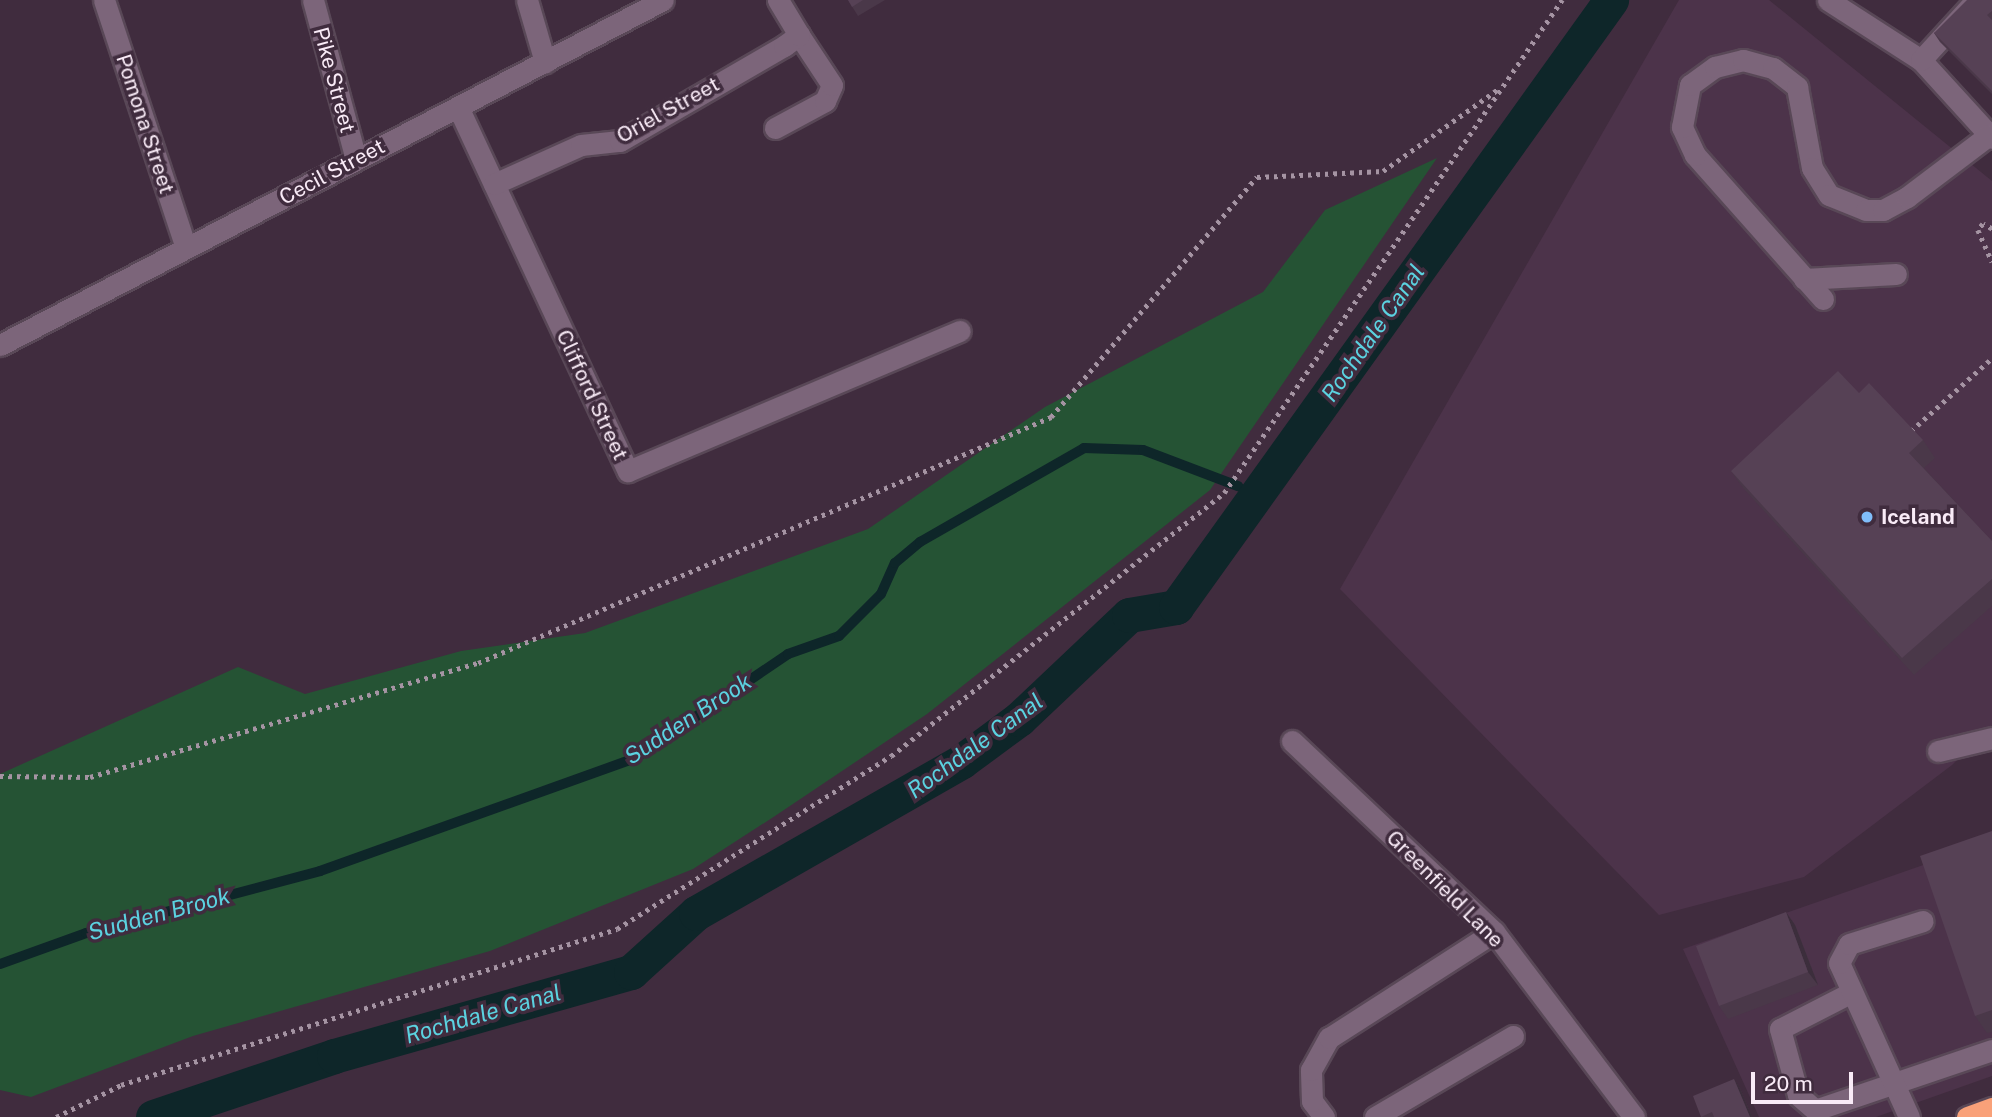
<!DOCTYPE html>
<html>
<head>
<meta charset="utf-8">
<style>
  body { margin:0 }
  #map { position:relative; width:1992px; height:1117px; overflow:hidden; background:#402c3e; font-family:"Public Sans",sans-serif }
  div>[style] { position:absolute }
  .built>* { inset:0; background:#4c334a }
  .green>* { inset:0; background:#255334 }
  .stream>* { height:10px; margin:-5px; padding:0 5px; transform-origin:5px; border-radius:5px; background:#0e2629 }
  .canal>* { height:35px; margin:-17.5px; padding:0 17.5px; transform-origin:17.5px; border-radius:17.5px; background:#0e2629 }
  .path>* { height:4.5px; margin-top:-2.25px; transform-origin:0; background:repeating-linear-gradient(90deg,#a594a3 0 3.5px,transparent 0 8.5px) }
  .roads { filter:drop-shadow(2px 0 #594857) drop-shadow(-2px 0 #594857) drop-shadow(0 2px #594857) drop-shadow(0 -2px #594857) }
  .minor>* { height:21px; margin:-10.5px; padding:0 10.5px; transform-origin:10.5px; border-radius:10.5px; background:#7c657a }
  .highway>* { height:21px; margin:-10.5px; padding:0 10.5px; transform-origin:10.5px; border-radius:10.5px; background:#f9a179 }
  .wall>* { inset:0; background:#4a3849 }
  .shaded-wall>* { inset:0; background:#3c2e3c }
  .building>* { inset:0; background:#564155 }
  .dots>* { width:19px; height:19px; translate:-50% -50%; box-sizing:border-box; border:4px solid #402c3e; border-radius:50% }
  span { translate:-50% -50%; white-space:nowrap; text-align:center; line-height:1.15; -webkit-text-stroke:7px #402c3e; paint-order:stroke }
  .street-label { font-size:21px; color:#f9ebf7 }
  .poi-label { font-size:21px; color:#f9ebf7; font-weight:700 }
  .left { translate:0 -50%; text-align:left }
  .water-label { font-size:23px; color:#5bd2e0; font-style:italic }
  .scale { position:absolute; left:1751px; top:1072px; width:102px; height:32px; box-sizing:border-box; border:4px solid #f9ebf7; border-top:0; padding-left:9px; font-size:21px; line-height:24px; white-space:nowrap; color:#f9ebf7; -webkit-text-stroke:5px #402c3e; paint-order:stroke }
</style>
</head>
<body>
<div id="map">
  <div class="built">
    <i style="clip-path:polygon(1679px 0,1769px 0,1992px 181px,1992px 725px,1952px 765px,1804px 877px,1659px 915px,1340px 589px)"></i>
    <i style="clip-path:polygon(1992px 841px,1992px 1076px,1876px 1117px,1759px 1117px,1683px 949px)"></i>
  </div>
  <div class="green">
    <i style="clip-path:polygon(1437px 158px,1210px 490px,927px 714px,775px 816px,693px 869px,490px 951px,193px 1036px,31px 1097px,0 1090px,0 774px,238px 667px,305px 694px,461px 651px,585px 633px,868px 529px,1045px 407px,1263px 292px,1325px 210px)"></i>
  </div>
  <div class="stream">
    <i style="left:0;top:964px;width:91px;rotate:-19.8deg"></i>
    <i style="left:86px;top:933px;width:242px;rotate:-14.8deg"></i>
    <i style="left:320px;top:871px;width:335px;rotate:-19.7deg"></i>
    <i style="left:635px;top:758px;width:185px;rotate:-34.2deg"></i>
    <i style="left:788px;top:654px;width:54px;rotate:-19.4deg"></i>
    <i style="left:839px;top:636px;width:59px;rotate:-45deg"></i>
    <i style="left:881px;top:594px;width:34px;rotate:-66deg"></i>
    <i style="left:895px;top:563px;width:33px;rotate:-40deg"></i>
    <i style="left:920px;top:542px;width:189px;rotate:-29.8deg"></i>
    <i style="left:1084px;top:448px;width:59px;rotate:1.9deg"></i>
    <i style="left:1143px;top:450px;width:102px;rotate:20.8deg"></i>
  </div>
  <div class="canal">
    <i style="left:153px;top:1117px;width:191px;rotate:-18.6deg"></i>
    <i style="left:334px;top:1056px;width:309px;rotate:-15.8deg"></i>
    <i style="left:631px;top:972px;width:88px;rotate:-42.2deg"></i>
    <i style="left:696px;top:913px;width:306px;rotate:-29.7deg"></i>
    <i style="left:962px;top:761px;width:71px;rotate:-36.4deg"></i>
    <i style="left:1019px;top:719px;width:151px;rotate:-43.4deg"></i>
    <i style="left:1129px;top:615px;width:48px;rotate:-9.7deg"></i>
    <i style="left:1176px;top:607px;width:747px;rotate:-54.37deg"></i>
  </div>
  <div class="path">
    <i style="left:1992px;top:229px;width:10px;rotate:-151deg"></i>
    <i style="left:1983px;top:224px;width:8px;rotate:130deg"></i>
    <i style="left:1978px;top:230px;width:35px;rotate:66deg"></i>
    <i style="left:1911px;top:431px;width:109px;rotate:-42deg"></i>
    <i style="left:0;top:776px;width:90px;rotate:0.6deg"></i>
    <i style="left:90px;top:777px;width:404px;rotate:-16.4deg"></i>
    <i style="left:478px;top:663px;width:624px;rotate:-23.23deg"></i>
    <i style="left:1051px;top:417px;width:316px;rotate:-49.4deg"></i>
    <i style="left:1257px;top:177px;width:126px;rotate:-2.7deg"></i>
    <i style="left:1383px;top:171px;width:143px;rotate:-35.4deg"></i>
    <i style="left:56px;top:1117px;width:72px;rotate:-26.2deg"></i>
    <i style="left:121px;top:1085px;width:520px;rotate:-17.46deg"></i>
    <i style="left:617px;top:929px;width:324px;rotate:-32.3deg"></i>
    <i style="left:891px;top:756px;width:424px;rotate:-38.3deg"></i>
    <i style="left:1224px;top:493px;width:598px;rotate:-55.57deg"></i>
  </div>
  <div class="roads">
    <div class="minor">
      <i style="left:104px;top:0;width:261px;rotate:71.7deg"></i>
      <i style="left:313px;top:0;width:165px;rotate:74.9deg"></i>
      <i style="left:527px;top:0;width:65px;rotate:73.8deg"></i>
      <i style="left:1828px;top:0;width:111px;rotate:32.8deg"></i>
      <i style="left:1921px;top:60px;width:105px;rotate:47.7deg"></i>
      <i style="left:1921px;top:60px;width:81px;rotate:-47.5deg"></i>
      <i style="left:458px;top:107px;width:402px;rotate:65deg"></i>
      <i style="left:628px;top:471px;width:360px;rotate:-22.9deg"></i>
      <i style="left:775px;top:128px;width:57px;rotate:-28.4deg"></i>
      <i style="left:825px;top:101px;width:17px;rotate:-66deg"></i>
      <i style="left:832px;top:85px;width:60px;rotate:-123.4deg"></i>
      <i style="left:494px;top:184px;width:95px;rotate:-24.1deg"></i>
      <i style="left:581px;top:145px;width:39px;rotate:-6deg"></i>
      <i style="left:620px;top:141px;width:190px;rotate:-30.1deg"></i>
      <i style="left:784px;top:46px;width:19px;rotate:-36deg"></i>
      <i style="left:799px;top:35px;width:41px;rotate:-121deg"></i>
      <i style="left:1804px;top:279px;width:92px;rotate:-3.1deg"></i>
      <i style="left:1823px;top:299px;width:193px;rotate:-131.6deg"></i>
      <i style="left:1695px;top:155px;width:31px;rotate:-115deg"></i>
      <i style="left:1682px;top:127px;width:43px;rotate:-79.2deg"></i>
      <i style="left:1690px;top:85px;width:31px;rotate:-36deg"></i>
      <i style="left:1715px;top:67px;width:29px;rotate:-14deg"></i>
      <i style="left:1743px;top:60px;width:31px;rotate:15deg"></i>
      <i style="left:1773px;top:68px;width:31px;rotate:38deg"></i>
      <i style="left:1797px;top:87px;width:82px;rotate:79.5deg"></i>
      <i style="left:1812px;top:168px;width:32px;rotate:58deg"></i>
      <i style="left:1829px;top:195px;width:40px;rotate:22deg"></i>
      <i style="left:1866px;top:210px;width:17px"></i>
      <i style="left:1883px;top:210px;width:27px;rotate:-28deg"></i>
      <i style="left:1907px;top:197px;width:103px;rotate:-37.1deg"></i>
      <i style="left:0;top:345px;width:747px;rotate:-27.49deg"></i>
      <i style="left:1292px;top:741px;width:278px;rotate:43.4deg"></i>
      <i style="left:1494px;top:932px;width:232px;rotate:52.9deg"></i>
      <i style="left:1938px;top:751px;width:56px;rotate:-13.5deg"></i>
      <i style="left:1852px;top:992px;width:81px;rotate:152.8deg"></i>
      <i style="left:1780px;top:1029px;width:68px;rotate:74.7deg"></i>
      <i style="left:1798px;top:1095px;width:23px;rotate:41deg"></i>
      <i style="left:1815px;top:1110px;width:187px;rotate:-18.7deg"></i>
      <i style="left:1324px;top:1117px;width:20px;rotate:-127deg"></i>
      <i style="left:1312px;top:1101px;width:31px;rotate:-92deg"></i>
      <i style="left:1311px;top:1070px;width:37px;rotate:-61deg"></i>
      <i style="left:1329px;top:1038px;width:196px;rotate:-32.7deg"></i>
      <i style="left:1375px;top:1117px;width:160px;rotate:-30.4deg"></i>
      <i style="left:1909px;top:1117px;width:169px;rotate:-114.4deg"></i>
      <i style="left:1839px;top:963px;width:21px;rotate:-62deg"></i>
      <i style="left:1849px;top:944px;width:77px;rotate:-17.3deg"></i>
    </div>
    <div class="highway">
      <i style="left:1967px;top:1117px;width:27px;rotate:-20deg"></i>
    </div>
  </div>
  <div class="wall">
    <i style="clip-path:polygon(848px 0,885px 0,858px 16px)"></i>
    <i style="clip-path:polygon(1992px 0,1992px 94px,1940px 42px,1934px 33px)"></i>
    <i style="clip-path:polygon(1859px 393px,1923px 440px,1935px 458px,1924px 468px,1992px 541px,1992px 606px,1914px 675px,1743px 488px,1731px 471px)"></i>
    <i style="clip-path:polygon(1992px 831px,1992px 1032px,1987px 1033px,1975px 1016px)"></i>
    <i style="clip-path:polygon(1786px 912px,1795px 925px,1818px 985px,1728px 1019px,1719px 1006px)"></i>
    <i style="clip-path:polygon(1734px 1079px,1740px 1088px,1752px 1117px,1701px 1117px)"></i>
  </div>
  <div class="shaded-wall">
    <i style="clip-path:polygon(1786px 912px,1795px 925px,1818px 985px,1808px 972px)"></i>
    <i style="clip-path:polygon(1734px 1079px,1740px 1088px,1752px 1117px,1750px 1117px)"></i>
  </div>
  <div class="building">
    <i style="clip-path:polygon(848px 0,863px 0,852px 7px)"></i>
    <i style="clip-path:polygon(1967px 0,1992px 0,1992px 11px,1987px 15px,1992px 20px,1992px 91px,1934px 33px)"></i>
    <i style="clip-path:polygon(1838px 371px,1859px 393px,1869px 383px,1923px 440px,1909px 453px,1992px 541px,1992px 579px,1902px 658px,1731px 471px)"></i>
    <i style="clip-path:polygon(1992px 831px,1992px 1010px,1975px 1016px,1920px 856px)"></i>
    <i style="clip-path:polygon(1786px 912px,1808px 972px,1719px 1006px,1696px 946px)"></i>
    <i style="clip-path:polygon(1734px 1079px,1750px 1117px,1714px 1117px,1712px 1112px,1701px 1117px,1693px 1096px)"></i>
  </div>
  <div class="dots">
    <i style="left:1867px;top:517px;background:#80bdfa"></i>
  </div>
  <div class="street-label">
    <span style="left:334px;top:80px;rotate:75deg">Pike Street</span>
    <span style="left:668px;top:110px;rotate:-29deg">Oriel Street</span>
    <span style="left:145px;top:124px;rotate:72deg">Pomona Street</span>
    <span style="left:332px;top:172px;rotate:-28deg">Cecil Street</span>
    <span style="left:592px;top:395px;rotate:65deg">Clifford Street</span>
    <span style="left:1445px;top:889px;rotate:45deg">Greenfield Lane</span>
  </div>
  <div class="poi-label">
    <span class="left" style="left:1881px;top:517px">Iceland</span>
  </div>
  <div class="water-label">
    <span style="left:1373px;top:333px;rotate:-55deg">Rochdale Canal</span>
    <span style="left:688px;top:719px;rotate:-33deg">Sudden Brook</span>
    <span style="left:975px;top:746px;rotate:-36deg">Rochdale Canal</span>
    <span style="left:159px;top:914px;rotate:-15deg">Sudden Brook</span>
    <span style="left:483px;top:1014px;rotate:-16deg">Rochdale Canal</span>
  </div>
  <div class="scale">20 m</div>
</div>
</body>
</html>
